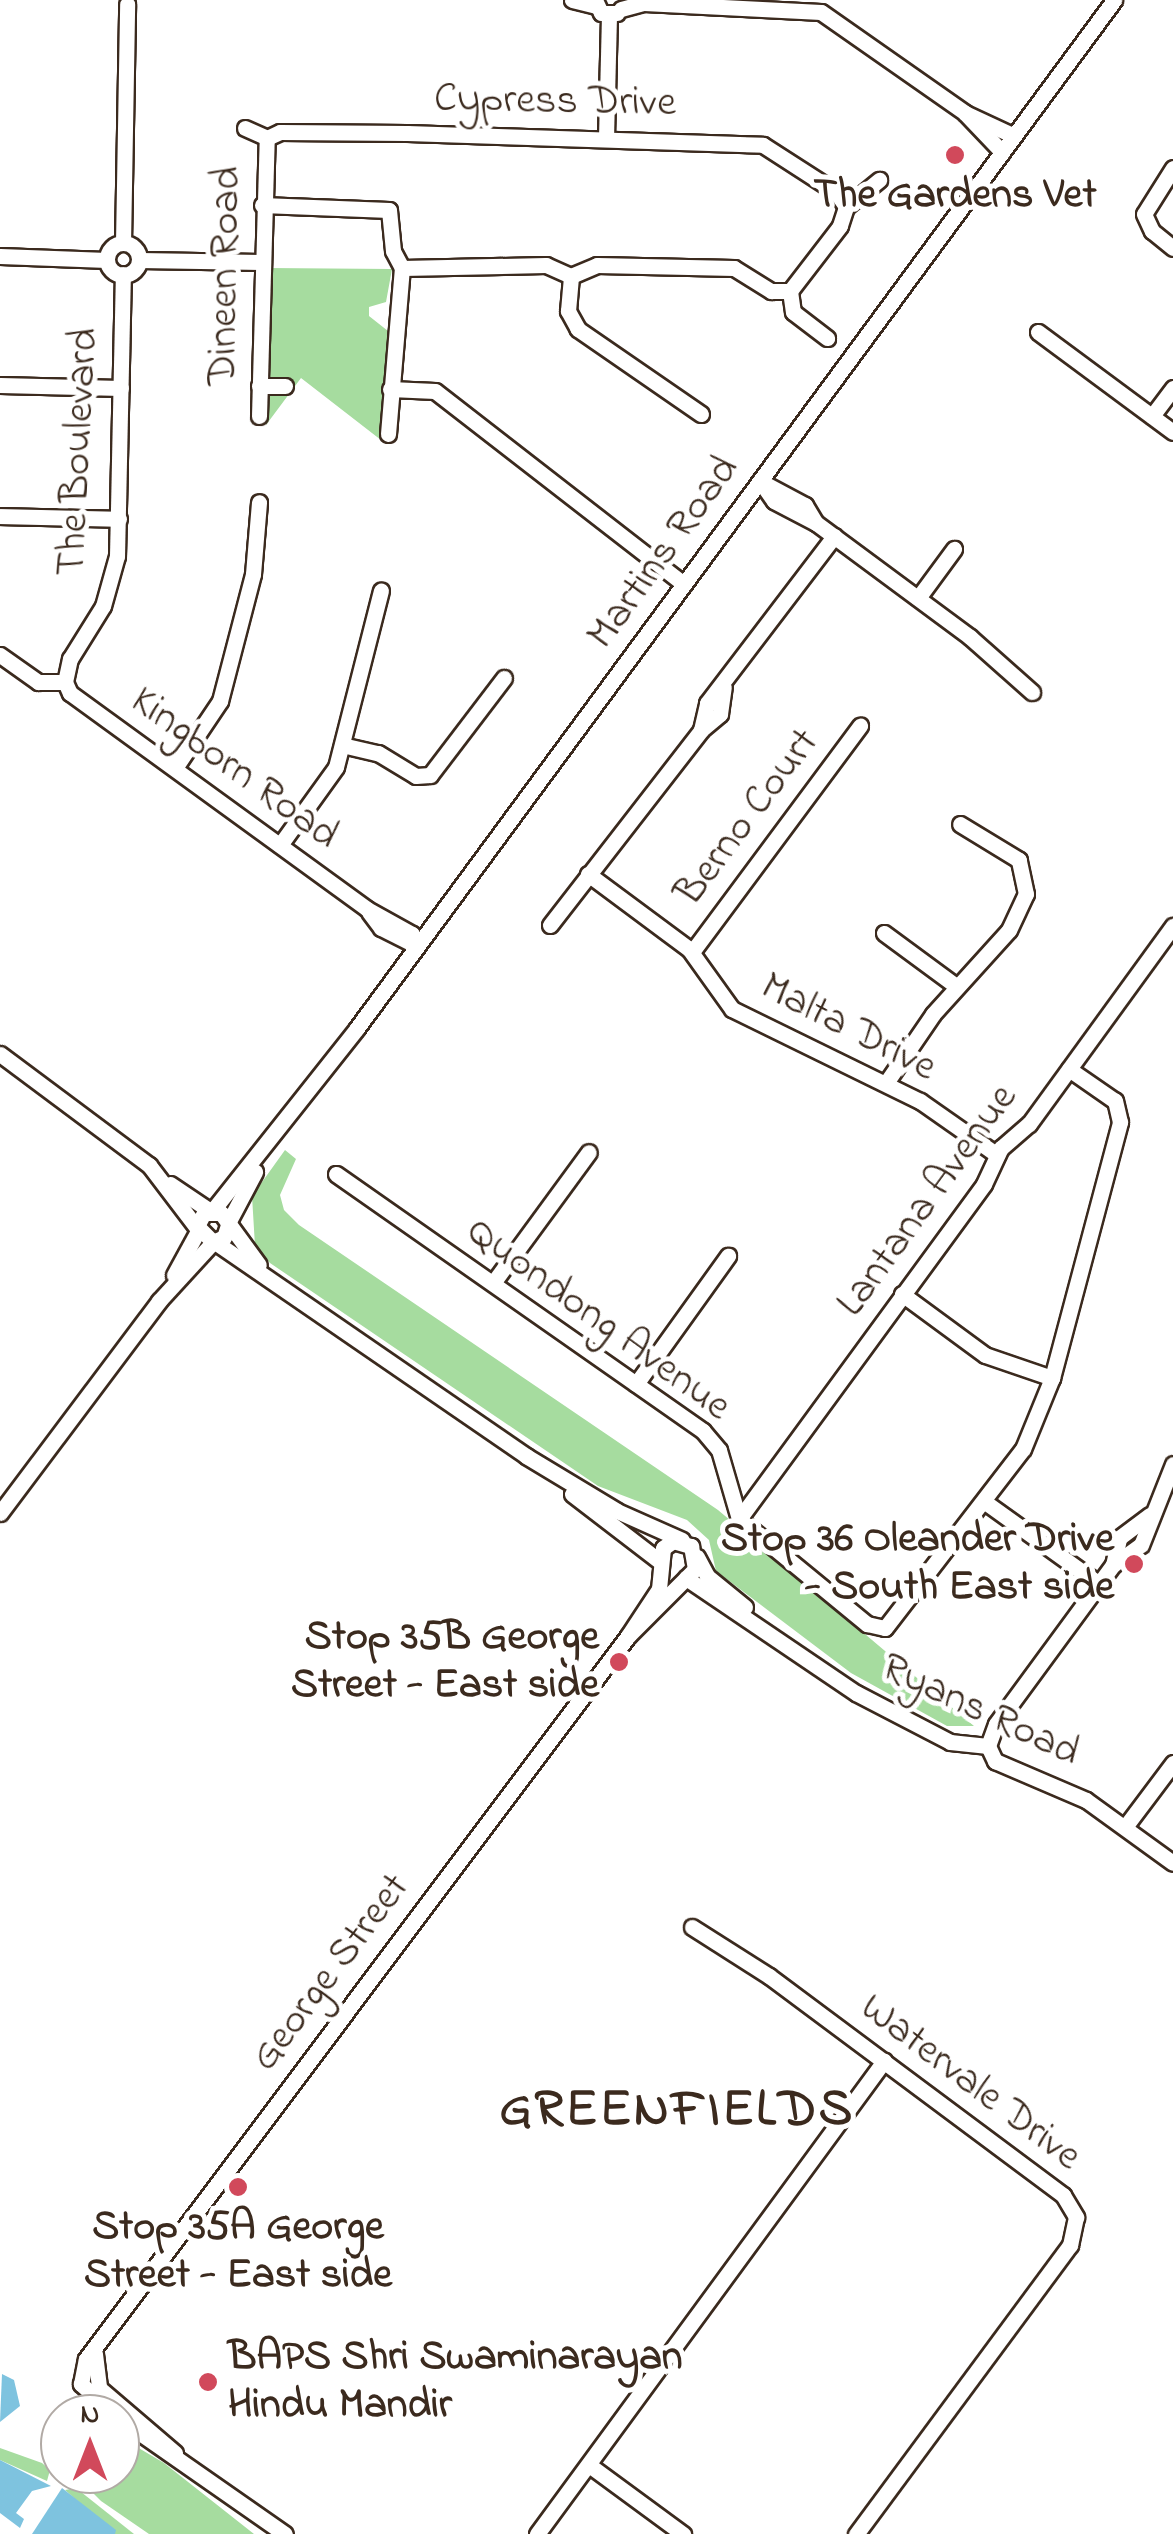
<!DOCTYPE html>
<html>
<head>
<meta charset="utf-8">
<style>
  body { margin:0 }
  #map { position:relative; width:1173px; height:2534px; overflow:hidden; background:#fff; font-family:"Indie Flower",sans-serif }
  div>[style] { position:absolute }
  .green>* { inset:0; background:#a6dc9f }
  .water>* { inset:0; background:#7ec3df }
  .roads { filter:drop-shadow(2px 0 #3b2a1e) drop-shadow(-2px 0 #3b2a1e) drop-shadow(0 2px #3b2a1e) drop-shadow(0 -2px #3b2a1e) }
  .minor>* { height:15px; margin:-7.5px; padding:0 7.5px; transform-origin:7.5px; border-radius:7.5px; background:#fff }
  .minor>.ring { margin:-7.5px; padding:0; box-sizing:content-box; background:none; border:15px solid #fff; border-radius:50% }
  .dots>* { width:28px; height:28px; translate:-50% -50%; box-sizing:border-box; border:5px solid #fff; border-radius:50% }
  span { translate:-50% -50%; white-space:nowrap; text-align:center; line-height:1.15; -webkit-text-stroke:10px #fff; paint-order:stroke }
  .street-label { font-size:42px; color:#3b2a1e }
  .poi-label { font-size:42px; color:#3b2a1e; font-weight:700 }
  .right { translate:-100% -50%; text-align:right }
  .left { translate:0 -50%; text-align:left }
  .district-label { font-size:52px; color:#3b2a1e; font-weight:700; letter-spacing:2.5px }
  .north { position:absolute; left:40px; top:2394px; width:100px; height:100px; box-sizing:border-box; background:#fff; border:2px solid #b1aaa5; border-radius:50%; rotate:0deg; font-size:28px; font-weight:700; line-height:40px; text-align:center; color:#3b2a1e }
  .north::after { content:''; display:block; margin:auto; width:35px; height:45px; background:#d1495b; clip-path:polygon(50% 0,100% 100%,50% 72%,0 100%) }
</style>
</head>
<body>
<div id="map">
  <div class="green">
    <i style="clip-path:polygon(268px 268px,392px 269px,386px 302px,369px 307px,369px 316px,388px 331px,381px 440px,301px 378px,266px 425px)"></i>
    <i style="clip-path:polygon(285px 1150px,296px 1159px,280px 1195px,284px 1210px,299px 1225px,718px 1510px,974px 1726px,947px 1726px,851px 1673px,716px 1571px,709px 1540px,687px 1520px,598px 1486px,270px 1263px,255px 1246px,252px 1196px)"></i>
    <i style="clip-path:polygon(120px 2437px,164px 2463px,254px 2534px,149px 2534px,101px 2501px,74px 2474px,120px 2474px)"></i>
    <i style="clip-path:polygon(0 2448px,42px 2463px,50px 2470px,47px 2481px,0 2460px)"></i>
    <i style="clip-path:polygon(76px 2488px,134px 2534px,115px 2534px,65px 2490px)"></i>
  </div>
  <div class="water">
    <i style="clip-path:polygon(2px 2374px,14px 2380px,20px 2406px,0 2422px)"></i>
    <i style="clip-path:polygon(0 2460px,51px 2486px,32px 2491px,16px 2513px,24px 2519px,20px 2528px,0 2513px)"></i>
    <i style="clip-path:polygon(62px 2488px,116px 2530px,115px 2534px,32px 2534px)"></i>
  </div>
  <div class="roads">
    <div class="minor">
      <i style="left:572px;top:0;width:25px;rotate:14deg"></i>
      <i style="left:595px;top:0;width:14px;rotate:65deg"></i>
      <i style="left:601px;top:13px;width:16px"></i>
      <i style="left:621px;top:9px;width:24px;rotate:-15deg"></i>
      <i style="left:644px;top:3px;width:177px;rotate:2.9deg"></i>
      <i style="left:821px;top:12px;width:176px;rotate:35deg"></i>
      <i style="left:965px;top:113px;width:54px;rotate:25.1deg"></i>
      <i style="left:965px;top:113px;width:54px;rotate:46.5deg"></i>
      <i style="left:245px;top:128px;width:24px;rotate:24deg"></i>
      <i style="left:267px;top:138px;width:14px;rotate:-25deg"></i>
      <i style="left:280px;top:132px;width:127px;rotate:0.5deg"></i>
      <i style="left:407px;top:133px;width:356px;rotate:1.9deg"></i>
      <i style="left:763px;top:145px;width:87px;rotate:32.8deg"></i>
      <i style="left:836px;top:192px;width:18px;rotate:56deg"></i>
      <i style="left:846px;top:207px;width:20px;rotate:108deg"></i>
      <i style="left:840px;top:226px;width:82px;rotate:127.6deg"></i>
      <i style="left:606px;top:138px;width:123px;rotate:-88.6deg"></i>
      <i style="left:1173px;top:168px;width:54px;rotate:122.2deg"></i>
      <i style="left:1144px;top:214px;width:19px;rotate:65deg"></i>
      <i style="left:1152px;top:231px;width:27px;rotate:39deg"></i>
      <i style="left:262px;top:205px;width:127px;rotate:2.3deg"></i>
      <i style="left:389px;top:210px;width:41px;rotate:84.4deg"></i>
      <i style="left:393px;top:251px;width:19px;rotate:62deg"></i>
      <i style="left:846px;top:207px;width:43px;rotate:-39.3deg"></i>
      <i style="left:123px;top:243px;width:239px;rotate:-89deg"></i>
      <i class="ring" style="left:107px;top:243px;width:17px;height:17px"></i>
      <i style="left:0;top:256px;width:107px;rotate:2.1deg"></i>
      <i style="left:139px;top:260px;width:122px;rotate:0.9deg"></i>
      <i style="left:402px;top:268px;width:144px;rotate:-1.2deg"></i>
      <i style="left:546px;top:265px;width:27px;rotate:24deg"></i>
      <i style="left:790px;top:291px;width:21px;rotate:82deg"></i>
      <i style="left:793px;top:312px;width:43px;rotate:37.4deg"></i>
      <i style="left:1038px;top:332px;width:168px;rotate:36.5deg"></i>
      <i style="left:0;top:385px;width:121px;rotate:1.4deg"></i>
      <i style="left:259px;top:386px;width:26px"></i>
      <i style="left:390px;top:389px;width:45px;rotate:2.5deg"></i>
      <i style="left:435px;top:391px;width:315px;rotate:37.8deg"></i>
      <i style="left:701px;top:414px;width:150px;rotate:-145.4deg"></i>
      <i style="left:578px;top:329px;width:21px;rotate:-119deg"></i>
      <i style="left:568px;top:311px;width:35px;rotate:-85deg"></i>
      <i style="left:571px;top:276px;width:28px;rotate:-23deg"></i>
      <i style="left:597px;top:265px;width:137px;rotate:1.3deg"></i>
      <i style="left:734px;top:268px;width:44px;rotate:31.9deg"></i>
      <i style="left:771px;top:291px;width:19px"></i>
      <i style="left:259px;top:416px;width:278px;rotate:-88.4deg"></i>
      <i style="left:1152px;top:416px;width:35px;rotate:-53deg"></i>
      <i style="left:388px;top:434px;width:167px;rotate:-85.2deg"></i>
      <i style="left:760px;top:481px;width:24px;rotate:55deg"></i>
      <i style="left:774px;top:501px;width:47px;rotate:27.6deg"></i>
      <i style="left:816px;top:523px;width:192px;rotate:36.5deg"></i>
      <i style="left:970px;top:637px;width:83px;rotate:41.6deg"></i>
      <i style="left:760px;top:481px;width:51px;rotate:28.1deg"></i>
      <i style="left:805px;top:505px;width:21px;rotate:59deg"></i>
      <i style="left:0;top:516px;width:119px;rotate:1.4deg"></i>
      <i style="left:918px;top:598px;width:61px;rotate:-53.7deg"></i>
      <i style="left:0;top:655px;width:47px;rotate:35.4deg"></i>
      <i style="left:38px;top:682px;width:27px"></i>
      <i style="left:65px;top:682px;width:12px;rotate:66deg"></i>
      <i style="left:70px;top:693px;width:367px;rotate:36deg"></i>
      <i style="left:367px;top:909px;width:51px;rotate:29.1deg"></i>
      <i style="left:412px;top:934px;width:13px;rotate:67deg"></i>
      <i style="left:65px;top:682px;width:24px;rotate:-78deg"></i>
      <i style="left:70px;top:659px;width:62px;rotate:-58.1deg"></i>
      <i style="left:103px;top:606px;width:52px;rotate:-74.4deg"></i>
      <i style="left:117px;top:556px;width:282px;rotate:-88.8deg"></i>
      <i style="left:701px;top:730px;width:28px;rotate:-77deg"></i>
      <i style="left:707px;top:703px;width:210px;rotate:-52.7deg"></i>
      <i style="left:342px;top:745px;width:37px;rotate:13deg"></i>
      <i style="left:378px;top:753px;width:44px;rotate:31.2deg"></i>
      <i style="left:416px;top:776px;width:14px;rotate:-4deg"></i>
      <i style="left:430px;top:775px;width:122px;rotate:-52.7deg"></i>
      <i style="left:175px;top:768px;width:81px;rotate:-56.1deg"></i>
      <i style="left:220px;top:701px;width:131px;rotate:-75.4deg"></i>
      <i style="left:253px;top:574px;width:72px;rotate:-85.2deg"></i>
      <i style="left:280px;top:845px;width:96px;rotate:-54.3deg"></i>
      <i style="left:336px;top:767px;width:182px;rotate:-75.7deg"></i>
      <i style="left:588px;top:874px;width:126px;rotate:36.6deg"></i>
      <i style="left:689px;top:949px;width:74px;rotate:54.4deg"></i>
      <i style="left:732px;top:1009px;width:209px;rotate:26.1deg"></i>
      <i style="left:920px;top:1101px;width:94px;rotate:35deg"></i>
      <i style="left:369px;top:912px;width:20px;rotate:53deg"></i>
      <i style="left:381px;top:928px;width:40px;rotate:26.6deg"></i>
      <i style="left:550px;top:925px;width:247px;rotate:-52.2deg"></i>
      <i style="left:701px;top:730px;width:25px;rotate:-40deg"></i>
      <i style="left:720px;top:714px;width:27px;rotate:-82deg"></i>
      <i style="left:884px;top:933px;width:89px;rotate:36.4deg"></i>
      <i style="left:692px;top:952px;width:282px;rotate:-53.4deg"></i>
      <i style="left:0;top:1054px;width:186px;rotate:36.7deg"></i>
      <i style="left:149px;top:1165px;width:79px;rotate:52.7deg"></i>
      <i style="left:886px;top:1083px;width:83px;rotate:-55.7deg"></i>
      <i style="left:933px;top:1014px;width:113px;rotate:-47.9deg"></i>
      <i style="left:1009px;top:930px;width:40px;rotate:-65deg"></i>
      <i style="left:1026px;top:894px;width:35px;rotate:-102deg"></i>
      <i style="left:1019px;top:860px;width:69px;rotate:-148.6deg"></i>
      <i style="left:336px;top:1174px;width:448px;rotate:35deg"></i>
      <i style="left:703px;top:1431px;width:25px;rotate:50deg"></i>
      <i style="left:719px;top:1450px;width:72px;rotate:73.8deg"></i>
      <i style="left:739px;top:1519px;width:166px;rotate:39.4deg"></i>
      <i style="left:867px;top:1624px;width:18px;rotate:13deg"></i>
      <i style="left:885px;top:1628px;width:226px;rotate:-52.4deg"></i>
      <i style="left:1023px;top:1449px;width:77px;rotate:-67.8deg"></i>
      <i style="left:1052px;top:1378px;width:265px;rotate:-75.1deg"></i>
      <i style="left:1120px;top:1122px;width:22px;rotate:-103deg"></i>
      <i style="left:1115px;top:1101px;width:56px;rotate:-145.2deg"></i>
      <i style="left:170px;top:1184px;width:48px;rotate:34deg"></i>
      <i style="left:213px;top:1210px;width:232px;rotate:-51.6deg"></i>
      <i style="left:357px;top:1028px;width:1277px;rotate:-53.63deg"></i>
      <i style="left:228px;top:1223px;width:58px;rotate:-62.1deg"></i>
      <i style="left:228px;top:1225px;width:13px;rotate:108deg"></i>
      <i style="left:224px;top:1237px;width:12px;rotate:156deg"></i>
      <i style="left:213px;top:1242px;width:23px;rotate:-135deg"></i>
      <i style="left:197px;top:1226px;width:15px;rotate:-62deg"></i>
      <i style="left:204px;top:1213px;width:17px"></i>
      <i style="left:221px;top:1213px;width:64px;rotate:53.8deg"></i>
      <i style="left:215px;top:1242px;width:378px;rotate:34.5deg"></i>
      <i style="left:526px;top:1456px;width:106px;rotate:31.1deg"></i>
      <i style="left:617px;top:1511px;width:71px;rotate:24deg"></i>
      <i style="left:174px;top:1275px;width:50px;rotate:-61.4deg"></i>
      <i style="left:493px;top:1283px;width:162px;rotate:-53.8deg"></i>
      <i style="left:902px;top:1294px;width:103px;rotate:36.3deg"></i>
      <i style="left:985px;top:1355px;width:71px;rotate:18.9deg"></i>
      <i style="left:636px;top:1384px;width:158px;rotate:-54.3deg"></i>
      <i style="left:572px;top:1494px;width:108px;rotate:37.5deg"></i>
      <i style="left:985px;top:1502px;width:140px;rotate:35.7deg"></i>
      <i style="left:0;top:1513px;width:265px;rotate:-53.1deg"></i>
      <i style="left:159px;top:1301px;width:80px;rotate:-47.5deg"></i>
      <i style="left:739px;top:1519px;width:415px;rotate:-53.8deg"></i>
      <i style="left:984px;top:1184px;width:40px;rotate:-65deg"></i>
      <i style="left:1001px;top:1148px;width:37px;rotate:-41deg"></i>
      <i style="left:1029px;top:1124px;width:245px;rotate:-54deg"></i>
      <i style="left:697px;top:1557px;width:21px;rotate:62deg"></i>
      <i style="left:707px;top:1576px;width:49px;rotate:39.2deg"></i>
      <i style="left:1113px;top:1565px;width:28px;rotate:-77deg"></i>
      <i style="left:1119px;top:1538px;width:38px;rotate:-37deg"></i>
      <i style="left:686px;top:1578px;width:205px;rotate:34.1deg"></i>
      <i style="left:856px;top:1693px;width:106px;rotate:27.5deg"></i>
      <i style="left:950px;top:1742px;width:38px;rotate:6deg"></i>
      <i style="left:988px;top:1746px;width:17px;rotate:65deg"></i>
      <i style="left:995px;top:1761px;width:99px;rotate:23.2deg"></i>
      <i style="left:1086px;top:1800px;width:107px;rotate:35.9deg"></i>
      <i style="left:988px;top:1746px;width:23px;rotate:-70deg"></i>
      <i style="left:996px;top:1724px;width:197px;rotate:-53.7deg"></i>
      <i style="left:1113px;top:1565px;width:34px;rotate:-36deg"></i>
      <i style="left:1141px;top:1545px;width:87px;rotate:-68.4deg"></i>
      <i style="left:1125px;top:1827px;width:80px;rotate:-53.1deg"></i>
      <i style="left:692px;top:1927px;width:91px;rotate:32.5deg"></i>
      <i style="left:769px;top:1976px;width:367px;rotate:36.7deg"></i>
      <i style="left:1063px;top:2195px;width:26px;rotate:59deg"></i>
      <i style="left:1076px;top:2217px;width:29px;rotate:102deg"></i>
      <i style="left:1070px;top:2245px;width:360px;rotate:126.5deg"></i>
      <i style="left:95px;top:2354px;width:34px;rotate:83deg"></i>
      <i style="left:99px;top:2388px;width:100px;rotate:40.5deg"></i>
      <i style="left:114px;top:2414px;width:45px;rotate:-137.7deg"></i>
      <i style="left:81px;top:2384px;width:25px;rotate:-79deg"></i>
      <i style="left:86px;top:2359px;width:904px;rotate:-53.14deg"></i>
      <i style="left:628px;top:1636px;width:56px;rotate:-56.6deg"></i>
      <i style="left:659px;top:1589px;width:41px;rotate:-84.4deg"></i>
      <i style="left:663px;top:1548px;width:12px;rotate:-35deg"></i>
      <i style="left:673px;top:1541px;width:19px;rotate:16deg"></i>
      <i style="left:691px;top:1546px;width:23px;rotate:80deg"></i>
      <i style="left:695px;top:1569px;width:95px;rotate:135deg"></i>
      <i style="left:120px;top:2419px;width:201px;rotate:34.9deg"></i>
      <i style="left:589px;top:2465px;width:117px;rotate:36.3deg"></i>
      <i style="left:537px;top:2534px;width:587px;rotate:-53.74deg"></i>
    </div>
  </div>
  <div class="dots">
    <i style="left:955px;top:155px;background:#d1495b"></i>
    <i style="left:1134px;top:1564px;background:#d1495b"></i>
    <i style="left:619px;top:1662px;background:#d1495b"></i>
    <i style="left:238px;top:2187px;background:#d1495b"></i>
    <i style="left:208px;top:2382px;background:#d1495b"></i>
  </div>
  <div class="street-label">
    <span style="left:555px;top:102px;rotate:1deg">Cypress Drive</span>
    <span style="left:226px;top:276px;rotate:-89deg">Dineen Road</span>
    <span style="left:79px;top:452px;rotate:-87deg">The Boulevard</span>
    <span style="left:664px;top:553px;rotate:-54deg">Martins Road</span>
    <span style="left:234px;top:769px;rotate:36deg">Kingborn Road</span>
    <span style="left:748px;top:818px;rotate:-53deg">Berno Court</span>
    <span style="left:848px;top:1028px;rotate:27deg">Malta Drive</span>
    <span style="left:928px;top:1201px;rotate:-54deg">Lantana Avenue</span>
    <span style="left:598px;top:1320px;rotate:36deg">Quondong Avenue</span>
    <span style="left:980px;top:1711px;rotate:25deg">Ryans Road</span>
    <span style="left:331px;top:1973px;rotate:-53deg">George Street</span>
    <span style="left:970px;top:2083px;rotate:37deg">Watervale Drive</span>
  </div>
  <div class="poi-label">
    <span style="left:955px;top:196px">The Gardens Vet</span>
    <span class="right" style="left:1114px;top:1564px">Stop 36 Oleander Drive<br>- South East side</span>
    <span class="right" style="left:599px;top:1662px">Stop 35B George<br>Street - East side</span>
    <span style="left:238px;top:2252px">Stop 35A George<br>Street - East side</span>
    <span class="left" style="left:228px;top:2382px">BAPS Shri Swaminarayan<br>Hindu Mandir</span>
  </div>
  <div class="district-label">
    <span style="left:677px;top:2112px">GREENFIELDS</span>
  </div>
  <div class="north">N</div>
</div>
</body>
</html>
